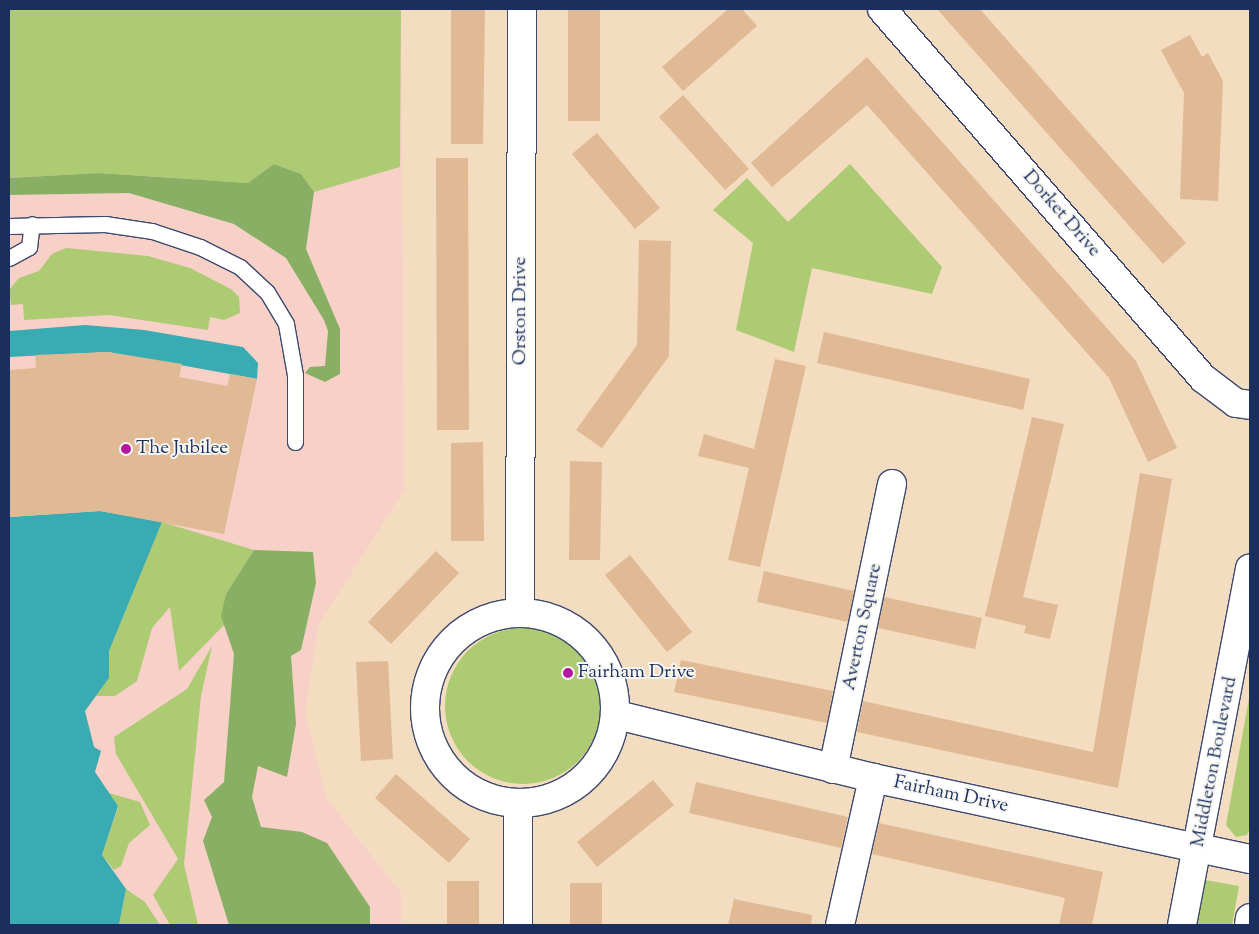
<!DOCTYPE html>
<html>
<head>
<meta charset="utf-8">
<style>
  body { margin:0 }
  #map { position:relative; width:1259px; height:934px; overflow:hidden; background:#f4dcc1; font-family:"Sorts Mill Goudy",serif }
  div>[style] { position:absolute }
  .built>* { inset:0; background:#f7d1c7 }
  .green>* { inset:0; background:#accb73 }
  .round { border-radius:50% }
  .forest>* { inset:0; background:#89af65 }
  .water>* { inset:0; background:#39abb3 }
  .building>* { inset:0; background:#dfba94 }
  .roads { filter:drop-shadow(1px 0 #3c496d) drop-shadow(-1px 0 #3c496d) drop-shadow(0 1px #3c496d) drop-shadow(0 -1px #3c496d) }
  .service>* { height:15px; margin:-7.5px; padding:0 7.5px; transform-origin:7.5px; border-radius:7.5px; background:#fff }
  .minor>* { height:28px; margin:-14px; padding:0 14px; transform-origin:14px; border-radius:14px; background:#fff }
  .minor>.ring { margin:-14px; padding:0; box-sizing:content-box; background:none; border:28px solid #fff; border-radius:50% }
  .trunk>* { height:28px; margin:-14px; padding:0 14px; transform-origin:14px; border-radius:14px; background:#fff }
  .dots>* { width:14px; height:14px; translate:-50% -50%; box-sizing:border-box; border:2px solid #f6f6f2; border-radius:50% }
  span { translate:-50% -50%; white-space:nowrap; text-align:center; line-height:1.15; -webkit-text-stroke:4px #f6f6f2; paint-order:stroke }
  .street-label { font-size:19px; color:#1b2f5e }
  .poi-label { font-size:19px; color:#1b2f5e }
  .left { translate:0 -50%; text-align:left }
  .frame { position:absolute; inset:0; border:10px solid #1b2f5e; pointer-events:none }
</style>
</head>
<body>
<div id="map">
  <div class="built">
    <i style="clip-path:polygon(9px 9px,401px 9px,404px 490px,318px 626px,305px 713px,326px 798px,401px 893px,401px 925px,9px 925px)"></i>
  </div>
  <div class="green">
    <i style="clip-path:polygon(9px 9px,401px 9px,400px 167px,314px 192px,301px 174px,274px 164px,248px 183px,99px 173px,9px 178px)"></i>
    <i style="clip-path:polygon(850px 164px,942px 267px,932px 294px,812px 268px,794px 352px,736px 330px,753px 243px,713px 210px,747px 178px,788px 222px)"></i>
    <i style="clip-path:polygon(66px 248px,148px 256px,190px 268px,231px 289px,239px 297px,240px 313px,224px 320px,210px 317px,208px 330px,109px 315px,24px 320px,23px 304px,11px 305px,9px 290px,19px 278px,39px 271px,52px 254px)"></i>
    <i style="clip-path:polygon(162px 522px,254px 550px,226px 594px,224px 625px,179px 671px,170px 607px,152px 628px,137px 681px,115px 696px,96px 696px,109px 678px,109px 651px)"></i>
    <i class="round" style="left:445px;top:628px;width:156px;height:156px"></i>
    <i style="clip-path:polygon(212px 646px,201px 696px,184px 864px,198px 925px,170px 925px,153px 895px,178px 859px,116px 754px,114px 737px,187px 689px)"></i>
    <i style="clip-path:polygon(1250px 693px,1250px 828px,1247px 835px,1236px 837px,1226px 825px)"></i>
    <i style="clip-path:polygon(109px 793px,140px 802px,150px 825px,129px 843px,121px 866px,114px 870px,102px 855px,118px 807px)"></i>
    <i style="clip-path:polygon(1205px 880px,1239px 886px,1232px 925px,1196px 925px)"></i>
    <i style="clip-path:polygon(126px 889px,145px 902px,160px 925px,119px 925px)"></i>
  </div>
  <div class="forest">
    <i style="clip-path:polygon(274px 164px,301px 174px,314px 192px,306px 249px,340px 329px,340px 374px,325px 382px,305px 373px,310px 367px,325px 366px,328px 331px,324px 320px,286px 258px,234px 224px,129px 193px,9px 195px,9px 178px,99px 173px,248px 183px)"></i>
    <i style="clip-path:polygon(254px 550px,313px 552px,316px 583px,301px 650px,291px 656px,296px 724px,287px 777px,258px 766px,252px 797px,261px 827px,302px 832px,327px 843px,370px 907px,370px 925px,229px 925px,203px 841px,212px 817px,204px 800px,224px 782px,234px 654px,221px 616px,226px 594px)"></i>
  </div>
  <div class="water">
    <i style="clip-path:polygon(85px 325px,144px 330px,243px 347px,258px 363px,257px 379px,108px 352px,9px 357px,9px 331px)"></i>
    <i style="clip-path:polygon(100px 511px,162px 522px,109px 651px,109px 678px,85px 711px,94px 747px,101px 751px,95px 772px,118px 806px,102px 855px,126px 889px,119px 925px,9px 925px,9px 517px)"></i>
  </div>
  <div class="building">
    <i style="clip-path:polygon(451px 9px,485px 9px,483px 144px,451px 144px)"></i>
    <i style="clip-path:polygon(568px 9px,600px 9px,600px 121px,568px 121px)"></i>
    <i style="clip-path:polygon(728px 9px,742px 9px,757px 26px,683px 91px,662px 67px)"></i>
    <i style="clip-path:polygon(937px 9px,980px 9px,1186px 243px,1163px 264px)"></i>
    <i style="clip-path:polygon(1190px 35px,1202px 57px,1208px 53px,1223px 81px,1218px 201px,1180px 199px,1184px 93px,1161px 50px)"></i>
    <i style="clip-path:polygon(867px 57px,1136px 361px,1177px 448px,1148px 462px,1109px 378px,867px 105px,772px 187px,751px 163px)"></i>
    <i style="clip-path:polygon(683px 95px,749px 169px,725px 190px,659px 117px)"></i>
    <i style="clip-path:polygon(597px 133px,660px 208px,635px 229px,572px 154px)"></i>
    <i style="clip-path:polygon(436px 158px,468px 158px,469px 430px,437px 430px)"></i>
    <i style="clip-path:polygon(639px 240px,671px 241px,669px 356px,602px 448px,576px 430px,637px 345px)"></i>
    <i style="clip-path:polygon(824px 332px,1030px 379px,1023px 410px,817px 363px)"></i>
    <i style="clip-path:polygon(108px 352px,182px 364px,179px 377px,227px 386px,230px 374px,257px 379px,224px 534px,100px 511px,9px 517px,9px 370px,36px 368px,35px 355px)"></i>
    <i style="clip-path:polygon(775px 359px,806px 366px,760px 567px,728px 560px,749px 468px,698px 456px,704px 434px,754px 449px)"></i>
    <i style="clip-path:polygon(1032px 417px,1064px 424px,1023px 597px,1058px 605px,1050px 639px,1024px 633px,1026px 626px,985px 616px)"></i>
    <i style="clip-path:polygon(483px 442px,484px 541px,451px 541px,451px 443px)"></i>
    <i style="clip-path:polygon(570px 461px,602px 462px,600px 560px,569px 560px)"></i>
    <i style="clip-path:polygon(1140px 473px,1172px 479px,1118px 788px,857px 732px,863px 701px,1093px 752px)"></i>
    <i style="clip-path:polygon(436px 551px,459px 573px,391px 644px,368px 622px)"></i>
    <i style="clip-path:polygon(630px 555px,692px 632px,667px 652px,605px 575px)"></i>
    <i style="clip-path:polygon(764px 571px,854px 591px,848px 622px,757px 602px)"></i>
    <i style="clip-path:polygon(884px 597px,982px 618px,975px 649px,878px 628px)"></i>
    <i style="clip-path:polygon(681px 660px,833px 691px,827px 723px,674px 692px)"></i>
    <i style="clip-path:polygon(388px 661px,393px 759px,361px 761px,356px 662px)"></i>
    <i style="clip-path:polygon(396px 774px,470px 839px,449px 863px,375px 798px)"></i>
    <i style="clip-path:polygon(653px 780px,674px 805px,597px 867px,577px 842px)"></i>
    <i style="clip-path:polygon(696px 782px,848px 817px,841px 848px,689px 813px)"></i>
    <i style="clip-path:polygon(879px 823px,1103px 872px,1092px 925px,1059px 925px,1065px 898px,872px 854px)"></i>
    <i style="clip-path:polygon(447px 881px,479px 881px,479px 925px,447px 925px)"></i>
    <i style="clip-path:polygon(570px 883px,602px 883px,602px 925px,570px 925px)"></i>
    <i style="clip-path:polygon(734px 899px,812px 915px,811px 925px,728px 925px)"></i>
  </div>
  <div class="roads">
    <div class="service">
      <i style="left:9px;top:226px;width:96px;rotate:-1.2deg"></i>
      <i style="left:105px;top:224px;width:48px;rotate:8.5deg"></i>
      <i style="left:152px;top:231px;width:51px;rotate:18.4deg"></i>
      <i style="left:200px;top:247px;width:45px;rotate:26.6deg"></i>
      <i style="left:240px;top:267px;width:37px;rotate:43deg"></i>
      <i style="left:267px;top:292px;width:37px;rotate:59deg"></i>
      <i style="left:286px;top:324px;width:52px;rotate:80deg"></i>
      <i style="left:295px;top:375px;width:67px;rotate:90deg"></i>
      <i style="left:9px;top:258px;width:23px;rotate:-29deg"></i>
      <i style="left:29px;top:247px;width:23px;rotate:-83deg"></i>
    </div>
    <div class="minor">
      <i style="left:882px;top:9px;width:490px;rotate:49deg"></i>
      <i style="left:1204px;top:379px;width:40px;rotate:37deg"></i>
      <i style="left:1236px;top:403px;width:14px;rotate:8deg"></i>
      <i style="left:520px;top:612px;width:603px;rotate:-89.81deg"></i>
      <i class="ring" style="left:425px;top:613px;width:162px;height:162px"></i>
      <i style="left:617px;top:715px;width:264px;rotate:13.8deg"></i>
      <i style="left:873px;top:778px;width:332px;rotate:12.2deg"></i>
      <i style="left:833px;top:769px;width:291px;rotate:-78.3deg"></i>
      <i style="left:518px;top:805px;width:120px;rotate:90deg"></i>
      <i style="left:840px;top:925px;width:151px;rotate:-77.3deg"></i>
    </div>
    <div class="trunk">
      <i style="left:1198px;top:848px;width:53px;rotate:11.9deg"></i>
      <i style="left:1182px;top:925px;width:363px;rotate:-79.2deg"></i>
      <i style="left:1249px;top:925px;width:7px;rotate:-82deg"></i>
    </div>
  </div>
  <div class="dots">
    <i style="left:126px;top:449px;background:#b5179e"></i>
    <i style="left:568px;top:673px;background:#b5179e"></i>
  </div>
  <div class="street-label">
    <span style="left:1061px;top:214px;rotate:49deg">Dorket Drive</span>
    <span style="left:521px;top:311px;rotate:-90deg">Orston Drive</span>
    <span style="left:863px;top:627px;rotate:-78deg">Averton Square</span>
    <span style="left:1215px;top:762px;rotate:-79deg">Middleton Boulevard</span>
    <span style="left:951px;top:795px;rotate:12deg">Fairham Drive</span>
  </div>
  <div class="poi-label">
    <span class="left" style="left:136px;top:449px">The Jubilee</span>
    <span class="left" style="left:578px;top:673px">Fairham Drive</span>
  </div>
  <div class="frame"></div>
</div>
</body>
</html>
